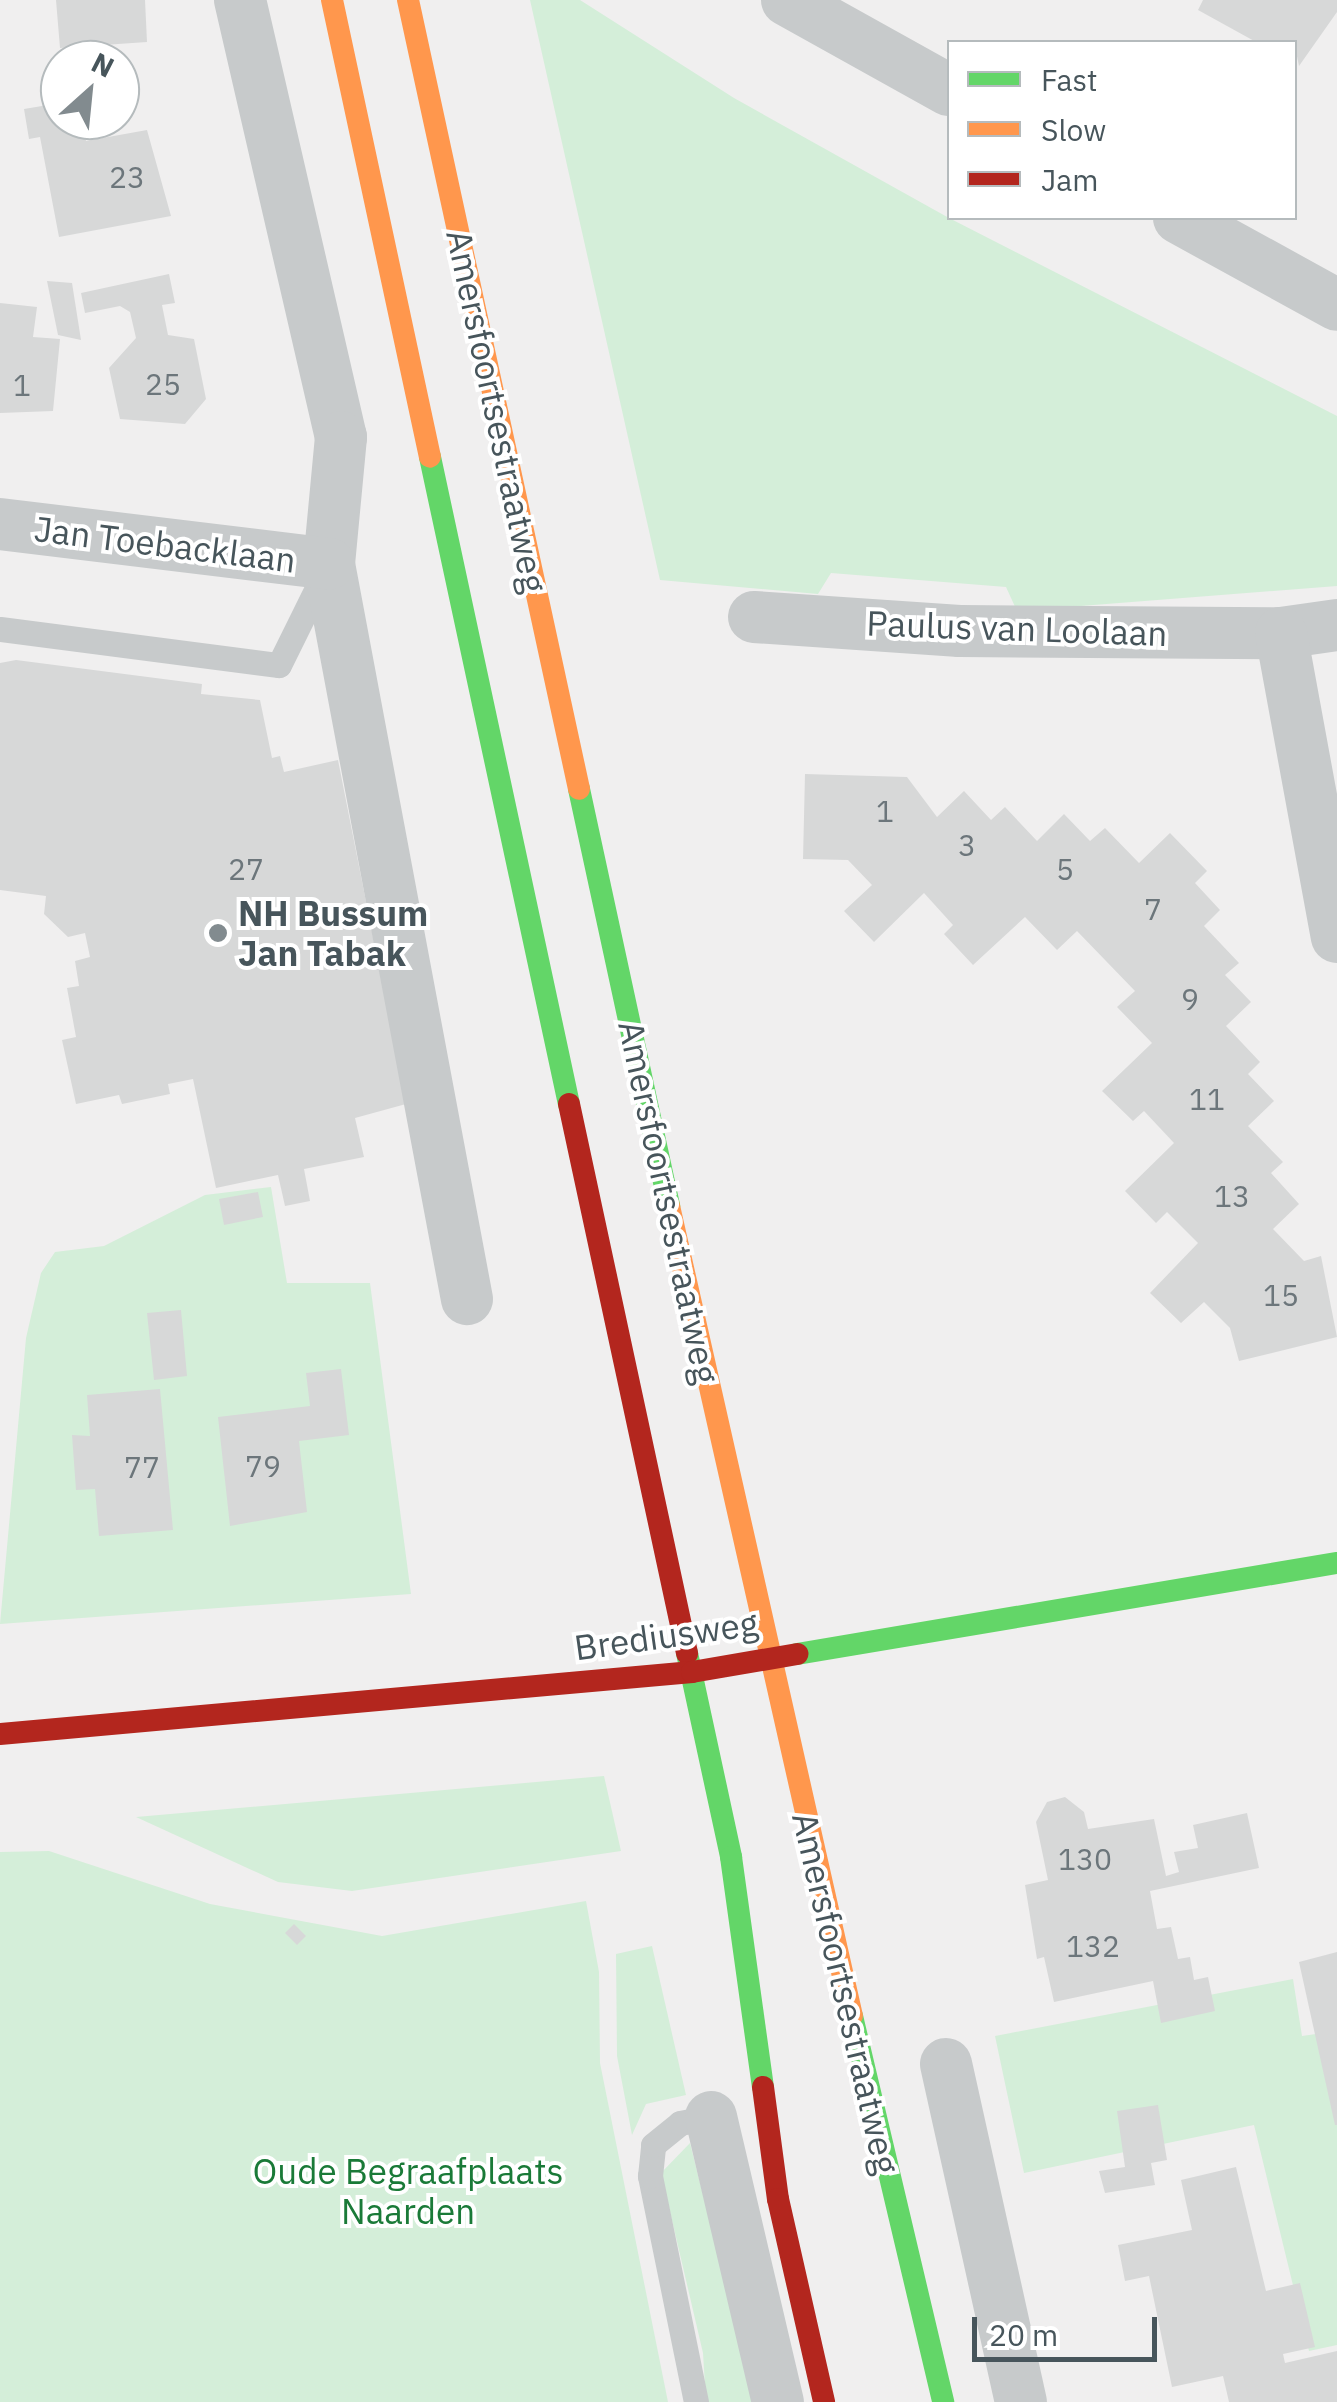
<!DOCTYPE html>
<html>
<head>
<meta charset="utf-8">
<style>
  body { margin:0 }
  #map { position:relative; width:1337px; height:2402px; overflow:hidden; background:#f0efef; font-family:"IBM Plex Sans",sans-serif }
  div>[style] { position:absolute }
  .green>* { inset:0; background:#d4eed9 }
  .building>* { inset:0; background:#d7d8d8 }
  .lane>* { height:25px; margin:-12.5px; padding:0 12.5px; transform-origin:12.5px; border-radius:12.5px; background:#c7cacb }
  .street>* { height:52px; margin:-26px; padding:0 26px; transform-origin:26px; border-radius:26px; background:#c7cacb }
  .fast>* { height:22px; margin:-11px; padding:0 11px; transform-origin:11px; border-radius:11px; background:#63d668 }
  .slow>* { height:22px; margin:-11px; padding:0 11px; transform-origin:11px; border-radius:11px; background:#ff974d }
  .jam>* { height:22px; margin:-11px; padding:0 11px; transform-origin:11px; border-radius:11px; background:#b3261e }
  .dots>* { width:28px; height:28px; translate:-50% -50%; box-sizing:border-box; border:5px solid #fff; border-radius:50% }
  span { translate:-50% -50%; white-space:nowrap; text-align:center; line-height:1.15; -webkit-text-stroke:8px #fff; paint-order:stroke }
  .number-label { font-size:30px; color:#6c767b }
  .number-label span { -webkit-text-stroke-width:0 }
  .street-label { font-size:35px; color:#47555b }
  .poi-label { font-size:35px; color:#47555b; font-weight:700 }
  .left { translate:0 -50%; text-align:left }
  .park-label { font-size:35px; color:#1a7a38 }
  .legend { position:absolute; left:947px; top:40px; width:350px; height:180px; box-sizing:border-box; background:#fff; border:2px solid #b5bbbd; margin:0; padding:12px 18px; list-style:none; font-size:30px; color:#47555b }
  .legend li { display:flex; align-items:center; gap:20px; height:50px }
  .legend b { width:50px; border:2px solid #b5bbbd }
  .north { position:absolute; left:40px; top:40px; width:100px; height:100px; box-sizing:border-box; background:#fff; border:2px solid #b5bbbd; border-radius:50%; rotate:27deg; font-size:28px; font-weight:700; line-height:40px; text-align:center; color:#47555b }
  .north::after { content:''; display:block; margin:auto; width:35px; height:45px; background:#828b8f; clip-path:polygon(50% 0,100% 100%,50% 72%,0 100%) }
  .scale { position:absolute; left:972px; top:2317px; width:185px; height:45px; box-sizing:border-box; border:5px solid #47555b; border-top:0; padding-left:12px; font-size:30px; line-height:35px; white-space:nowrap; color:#47555b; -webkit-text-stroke:8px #fff; paint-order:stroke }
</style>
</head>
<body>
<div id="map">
  <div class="green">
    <i style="clip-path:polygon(530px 0,580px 0,734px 98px,949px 218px,1337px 416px,1337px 586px,1017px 611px,1006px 587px,831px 573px,818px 594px,660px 580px)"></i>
    <i style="clip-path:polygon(271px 1187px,287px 1283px,370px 1283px,411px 1594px,0 1624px,26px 1338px,41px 1273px,55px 1252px,104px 1246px,205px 1195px)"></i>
    <i style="clip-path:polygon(604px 1776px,621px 1851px,352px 1891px,278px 1882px,136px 1817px)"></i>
    <i style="clip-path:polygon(49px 1851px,210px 1904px,382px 1936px,586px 1901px,599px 1972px,600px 2063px,668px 2402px,0 2402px,0 1852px)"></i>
    <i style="clip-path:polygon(652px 1946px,686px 2095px,646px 2104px,632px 2135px,617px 2056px,616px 1954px)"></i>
    <i style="clip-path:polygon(1293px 1979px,1302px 2036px,1337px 2031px,1337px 2345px,1309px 2351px,1254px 2125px,1024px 2173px,995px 2036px)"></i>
    <i style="clip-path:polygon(690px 2143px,755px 2402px,706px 2402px,703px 2353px,661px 2173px)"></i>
  </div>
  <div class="building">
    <i style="clip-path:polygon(56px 0,145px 0,147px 42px,60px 48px)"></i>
    <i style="clip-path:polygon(1203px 0,1337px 0,1337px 12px,1299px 66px,1294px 42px,1256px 42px,1198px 10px)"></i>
    <i style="clip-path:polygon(60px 103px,60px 120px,82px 120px,86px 141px,147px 130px,171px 216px,59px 237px,40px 137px,29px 139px,24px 109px)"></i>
    <i style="clip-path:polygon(169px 274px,175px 303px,162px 305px,168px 335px,194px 339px,206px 399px,185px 424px,120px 419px,109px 368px,136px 338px,130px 312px,120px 306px,85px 313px,81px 293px)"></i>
    <i style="clip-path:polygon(47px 281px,72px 283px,81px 340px,58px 335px)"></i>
    <i style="clip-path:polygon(0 303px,37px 307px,33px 337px,60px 339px,53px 411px,0 413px)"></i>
    <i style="clip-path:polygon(16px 660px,202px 684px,201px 694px,260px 700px,272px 758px,280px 756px,284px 772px,338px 760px,406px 1104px,355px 1118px,364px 1157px,304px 1169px,310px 1201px,285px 1206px,278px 1175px,216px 1188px,193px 1079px,168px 1084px,170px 1094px,122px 1104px,119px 1095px,76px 1104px,62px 1040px,76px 1037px,67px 988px,79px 986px,75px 961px,90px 957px,85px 933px,68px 937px,44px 914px,46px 896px,0 890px,0 663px)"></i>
    <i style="clip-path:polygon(805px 774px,907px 777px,937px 817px,964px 791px,991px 820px,1005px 807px,1037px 841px,1064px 814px,1090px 841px,1105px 828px,1139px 863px,1170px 833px,1207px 871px,1195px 883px,1220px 910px,1204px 926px,1239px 963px,1225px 975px,1251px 1002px,1226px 1026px,1260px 1062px,1248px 1074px,1274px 1101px,1248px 1126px,1283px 1162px,1271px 1173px,1299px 1204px,1273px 1229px,1304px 1261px,1321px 1256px,1337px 1337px,1239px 1361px,1230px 1328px,1204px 1302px,1181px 1323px,1150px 1293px,1198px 1243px,1167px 1212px,1156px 1223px,1125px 1191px,1174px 1143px,1144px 1111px,1133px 1121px,1102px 1091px,1152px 1043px,1117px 1007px,1135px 991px,1077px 931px,1057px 950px,1025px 917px,973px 965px,944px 934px,953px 925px,924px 893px,874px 942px,844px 911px,872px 885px,848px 860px,803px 859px)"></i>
    <i style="clip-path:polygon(258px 1192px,263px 1217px,224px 1225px,219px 1199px)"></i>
    <i style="clip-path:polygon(181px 1310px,187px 1376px,154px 1380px,147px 1313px)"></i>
    <i style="clip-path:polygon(341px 1369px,349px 1435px,299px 1441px,307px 1512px,230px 1526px,218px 1417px,310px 1406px,306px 1373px)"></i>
    <i style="clip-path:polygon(160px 1389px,173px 1530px,99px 1536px,95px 1489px,76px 1490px,72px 1435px,90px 1436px,87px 1395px)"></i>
    <i style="clip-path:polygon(1065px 1797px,1084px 1812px,1088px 1829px,1154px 1819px,1166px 1876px,1179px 1872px,1174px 1852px,1198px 1848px,1193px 1825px,1247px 1813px,1259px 1868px,1150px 1891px,1157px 1929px,1171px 1927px,1178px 1959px,1190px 1957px,1194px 1980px,1208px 1977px,1215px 2011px,1161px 2023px,1153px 1981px,1054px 2002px,1044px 1957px,1037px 1959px,1025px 1885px,1048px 1880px,1036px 1822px,1047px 1802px)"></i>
    <i style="clip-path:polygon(294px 1924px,306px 1936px,297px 1945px,285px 1933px)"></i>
    <i style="clip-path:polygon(1337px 1952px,1337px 2125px,1335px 2125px,1299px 1962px)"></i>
    <i style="clip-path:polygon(1158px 2105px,1167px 2160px,1151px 2163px,1155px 2185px,1105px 2193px,1099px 2171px,1125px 2167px,1117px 2111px)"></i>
    <i style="clip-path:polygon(1236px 2167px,1266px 2291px,1300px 2283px,1315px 2347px,1283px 2354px,1285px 2363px,1337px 2351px,1337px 2402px,1229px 2402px,1223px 2376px,1172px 2387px,1149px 2276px,1125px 2281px,1118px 2245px,1192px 2230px,1181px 2180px)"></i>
  </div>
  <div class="lane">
    <i style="left:0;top:629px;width:281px;rotate:7.4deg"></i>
    <i style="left:279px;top:665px;width:104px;rotate:-63.7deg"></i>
    <i style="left:696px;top:2402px;width:231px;rotate:-101.5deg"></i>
    <i style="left:650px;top:2176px;width:31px;rotate:-84deg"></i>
    <i style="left:653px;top:2145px;width:35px;rotate:-39deg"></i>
    <i style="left:680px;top:2123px;width:32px;rotate:-11deg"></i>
  </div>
  <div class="street">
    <i style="left:240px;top:0;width:449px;rotate:77deg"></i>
    <i style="left:341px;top:437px;width:128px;rotate:95.4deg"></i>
    <i style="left:329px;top:564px;width:748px;rotate:79.37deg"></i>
    <i style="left:787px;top:0;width:185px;rotate:29.1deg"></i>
    <i style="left:1179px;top:218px;width:180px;rotate:28.8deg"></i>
    <i style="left:0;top:524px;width:331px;rotate:6.9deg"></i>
    <i style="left:754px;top:617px;width:206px;rotate:3.9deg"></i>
    <i style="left:960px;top:631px;width:321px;rotate:0.4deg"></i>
    <i style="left:1281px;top:633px;width:57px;rotate:-8.1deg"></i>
    <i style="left:1281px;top:633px;width:309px;rotate:79.6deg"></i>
    <i style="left:946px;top:2064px;width:346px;rotate:77.5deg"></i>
    <i style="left:711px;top:2117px;width:293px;rotate:76.8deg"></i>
  </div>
  <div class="fast">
    <i style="left:430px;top:457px;width:662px;rotate:77.88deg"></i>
    <i style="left:579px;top:789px;width:427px;rotate:77.8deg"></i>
    <i style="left:687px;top:1653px;width:209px;rotate:77.8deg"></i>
    <i style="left:731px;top:1857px;width:232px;rotate:82.1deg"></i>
    <i style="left:797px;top:1654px;width:548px;rotate:-9.57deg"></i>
    <i style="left:852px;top:2016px;width:397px;rotate:76.7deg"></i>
  </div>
  <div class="slow">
    <i style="left:332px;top:0;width:467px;rotate:77.9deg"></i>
    <i style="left:408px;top:0;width:807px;rotate:77.77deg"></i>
    <i style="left:669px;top:1206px;width:830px;rotate:77.27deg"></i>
  </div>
  <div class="jam">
    <i style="left:569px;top:1104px;width:562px;rotate:77.87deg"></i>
    <i style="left:0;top:1734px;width:695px;rotate:-5.12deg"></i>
    <i style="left:692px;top:1672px;width:107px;rotate:-9.7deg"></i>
    <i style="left:763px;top:2087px;width:113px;rotate:82.4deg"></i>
    <i style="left:778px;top:2199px;width:208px;rotate:77.2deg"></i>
  </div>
  <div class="dots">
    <i style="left:218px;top:933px;background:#828b8f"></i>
  </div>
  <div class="number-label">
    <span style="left:127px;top:177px">23</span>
    <span style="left:163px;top:384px">25</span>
    <span style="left:22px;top:385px">1</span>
    <span style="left:885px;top:811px">1</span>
    <span style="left:967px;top:845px">3</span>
    <span style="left:246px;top:869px">27</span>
    <span style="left:1065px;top:869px">5</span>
    <span style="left:1153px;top:909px">7</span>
    <span style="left:1190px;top:999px">9</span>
    <span style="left:1207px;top:1099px">11</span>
    <span style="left:1232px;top:1196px">13</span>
    <span style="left:1281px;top:1295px">15</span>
    <span style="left:263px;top:1466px">79</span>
    <span style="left:142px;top:1467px">77</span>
    <span style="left:1085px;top:1859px">130</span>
    <span style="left:1093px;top:1946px">132</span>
  </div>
  <div class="street-label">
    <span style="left:497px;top:411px;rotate:78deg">Amersfoortsestraatweg</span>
    <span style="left:165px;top:544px;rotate:7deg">Jan Toebacklaan</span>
    <span style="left:1017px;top:628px;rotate:2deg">Paulus van Loolaan</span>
    <span style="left:669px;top:1202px;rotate:78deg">Amersfoortsestraatweg</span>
    <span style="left:666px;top:1635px;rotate:-8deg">Brediusweg</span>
    <span style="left:846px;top:1993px;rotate:77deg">Amersfoortsestraatweg</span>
  </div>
  <div class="poi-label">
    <span class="left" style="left:238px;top:933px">NH Bussum<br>Jan Tabak</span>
  </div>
  <div class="park-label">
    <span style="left:408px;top:2191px">Oude Begraafplaats<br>Naarden</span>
  </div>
  <ul class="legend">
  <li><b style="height:12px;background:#63d668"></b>Fast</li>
  <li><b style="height:12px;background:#ff974d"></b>Slow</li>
  <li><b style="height:12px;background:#b3261e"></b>Jam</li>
  </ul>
  <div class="north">N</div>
  <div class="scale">20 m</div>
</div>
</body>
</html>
